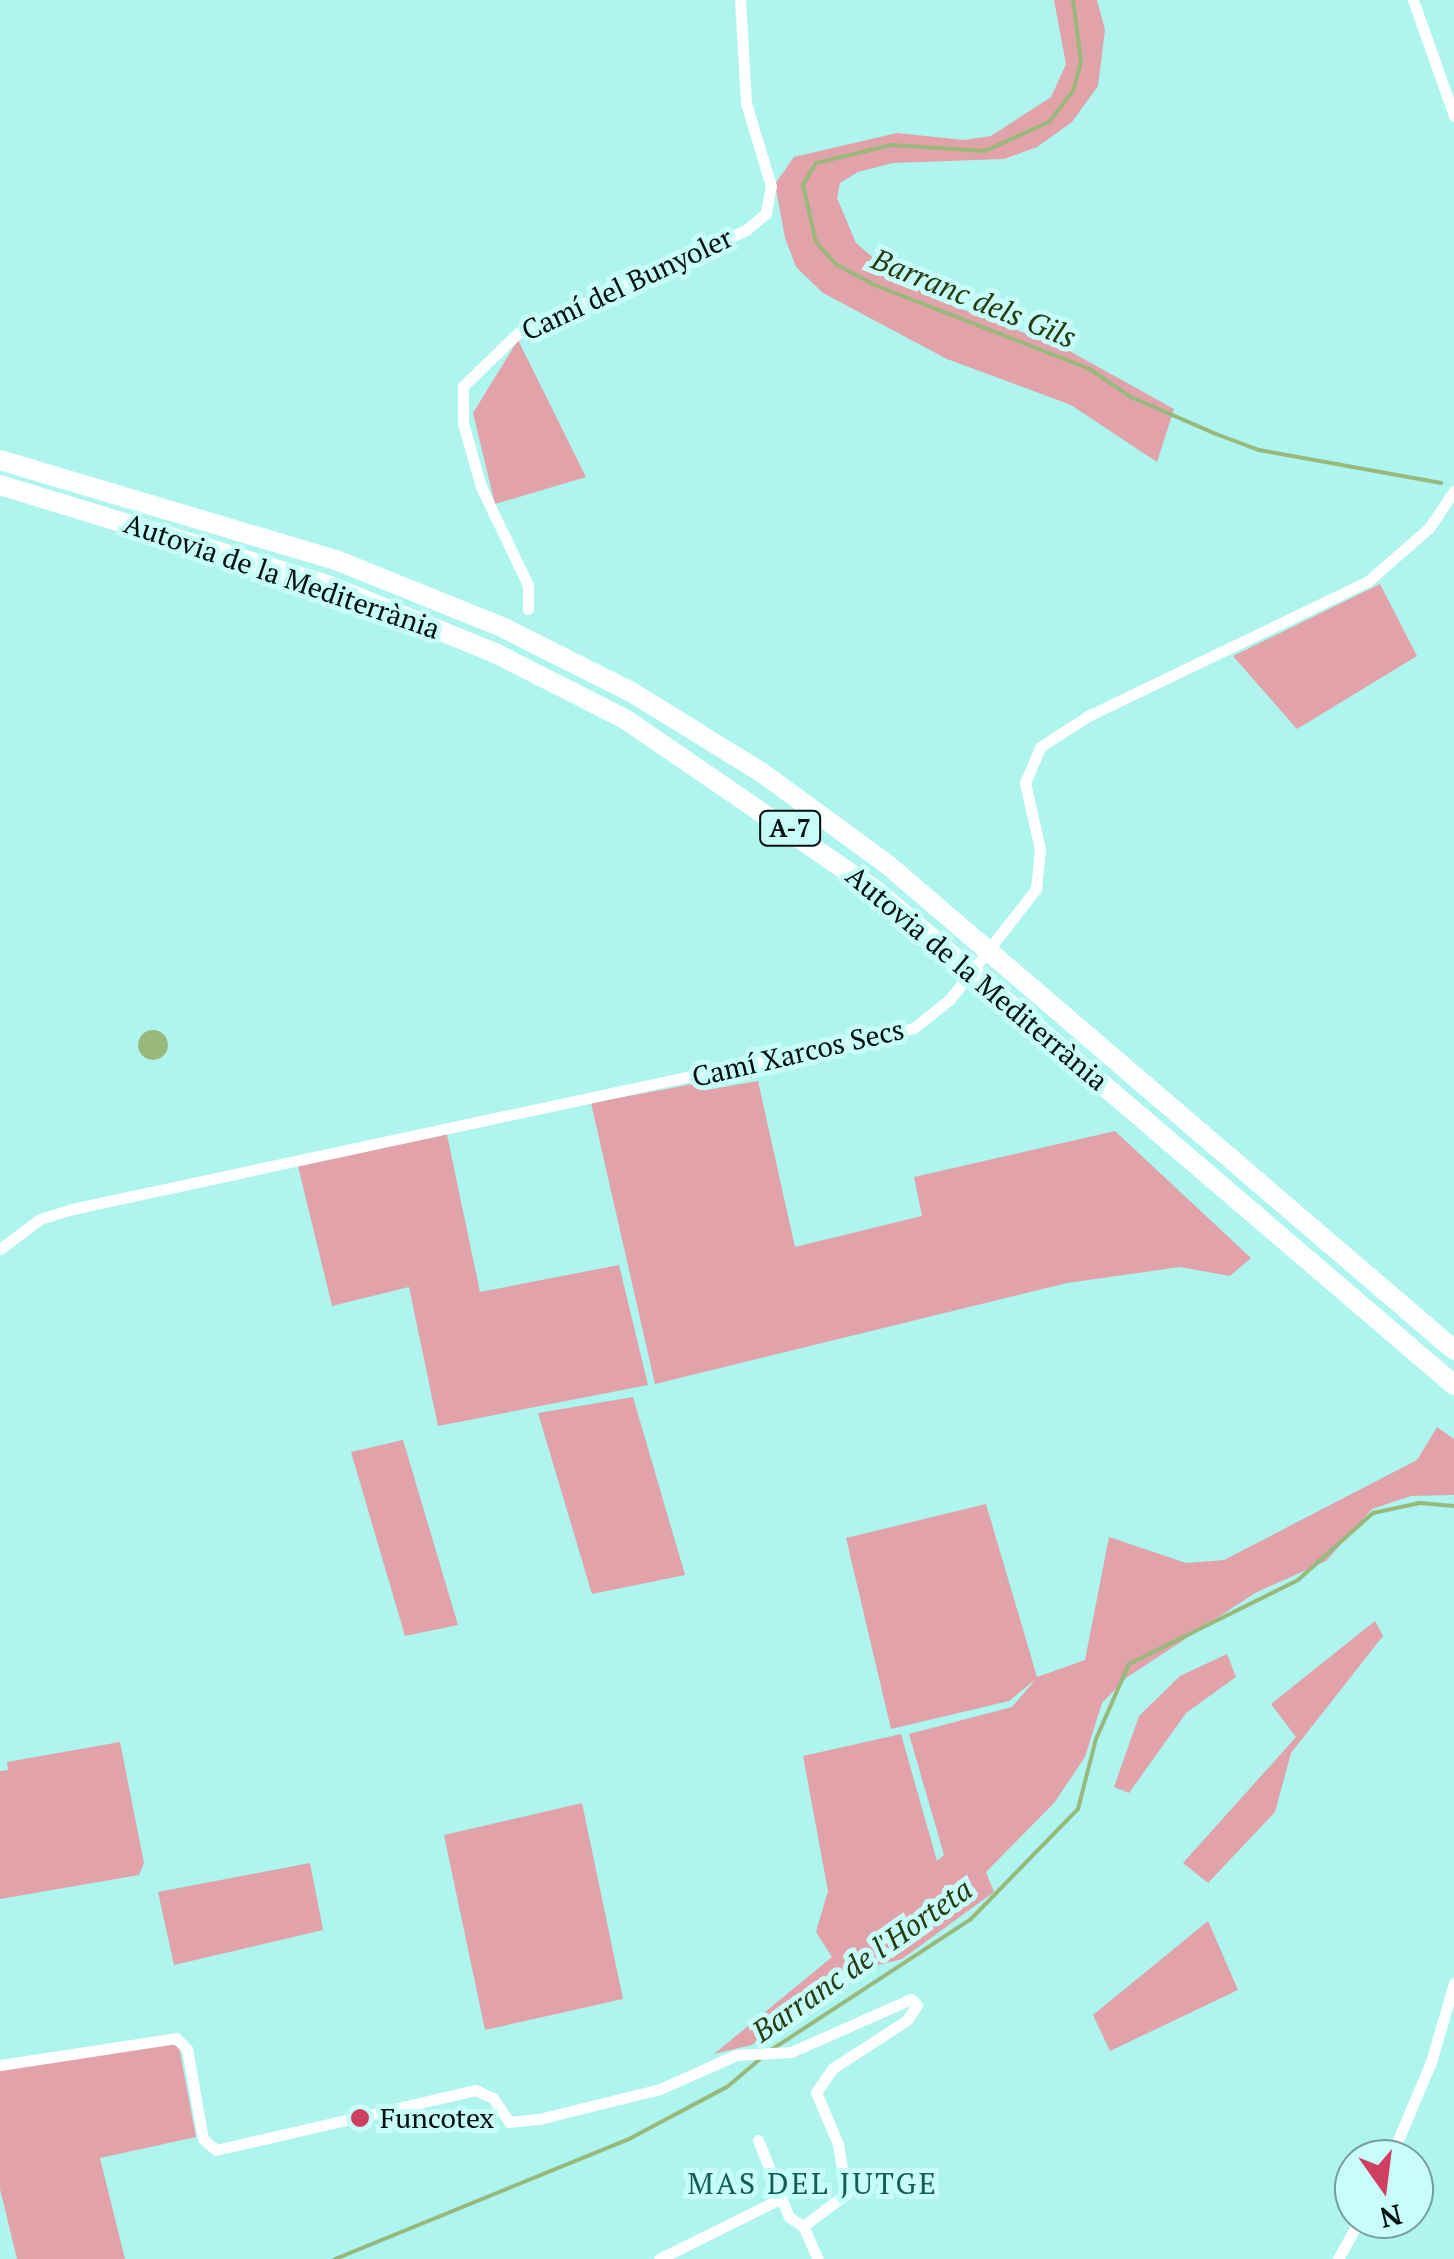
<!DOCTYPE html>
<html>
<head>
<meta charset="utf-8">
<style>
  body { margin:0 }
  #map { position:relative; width:1454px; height:2259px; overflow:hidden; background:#aef4ef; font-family:"PT Serif",serif }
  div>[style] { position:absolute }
  .green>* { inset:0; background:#e1a2a9 }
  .water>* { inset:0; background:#99b97c }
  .round { border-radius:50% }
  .stream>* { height:4px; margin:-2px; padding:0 2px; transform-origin:2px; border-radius:2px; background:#99b97c }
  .minor>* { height:11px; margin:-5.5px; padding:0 5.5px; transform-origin:5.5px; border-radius:5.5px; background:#fff }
  .motorway>* { height:20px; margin:-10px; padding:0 10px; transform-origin:10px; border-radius:10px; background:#fff }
  .dots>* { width:28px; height:28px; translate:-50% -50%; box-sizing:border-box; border:5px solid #c7fefa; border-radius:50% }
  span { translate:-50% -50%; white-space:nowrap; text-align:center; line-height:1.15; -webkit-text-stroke:10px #c7fefa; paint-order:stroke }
  .shield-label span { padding:2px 8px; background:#c7fefa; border:2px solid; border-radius:8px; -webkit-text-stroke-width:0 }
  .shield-label { font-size:25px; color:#000f0e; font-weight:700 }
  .street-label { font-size:28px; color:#000f0e }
  .poi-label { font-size:28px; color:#000f0e }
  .left { translate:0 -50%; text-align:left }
  .water-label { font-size:30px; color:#273c10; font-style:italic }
  .neighbourhood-label { font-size:30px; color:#105d5a; letter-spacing:2.5px }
  .north { position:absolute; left:1334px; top:2139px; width:100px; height:100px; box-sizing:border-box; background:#c7fefa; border:2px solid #779e9c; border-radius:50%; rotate:166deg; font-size:28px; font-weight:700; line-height:40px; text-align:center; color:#000f0e }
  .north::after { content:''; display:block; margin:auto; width:35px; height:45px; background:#cf3f61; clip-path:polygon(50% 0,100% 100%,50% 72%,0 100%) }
</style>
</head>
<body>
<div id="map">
  <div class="green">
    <i style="clip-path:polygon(1054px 0,1097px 0,1105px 30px,1098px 86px,1072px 122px,1037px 147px,1004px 159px,893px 163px,858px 172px,840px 183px,837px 198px,856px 243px,895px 276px,935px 299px,1064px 348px,1174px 409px,1157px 462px,1071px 405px,947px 359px,823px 293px,796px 267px,785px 238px,775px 184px,794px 157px,897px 133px,964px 140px,991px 136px,1051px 97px,1066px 64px)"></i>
    <i style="clip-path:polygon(518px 340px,586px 477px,495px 504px,473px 413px)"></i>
    <i style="clip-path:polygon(1380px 584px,1417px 656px,1297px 729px,1233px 656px)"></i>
    <i style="clip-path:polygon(758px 1081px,795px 1247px,922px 1216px,914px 1177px,1115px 1131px,1251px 1258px,1230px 1276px,1180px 1267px,1067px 1283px,655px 1384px,591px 1103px,704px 1082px,707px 1090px)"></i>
    <i style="clip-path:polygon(446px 1130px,480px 1292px,619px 1265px,648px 1385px,438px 1426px,409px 1287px,332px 1306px,298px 1166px)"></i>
    <i style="clip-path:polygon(633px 1397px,685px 1575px,592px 1594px,538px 1413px)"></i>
    <i style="clip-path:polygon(1437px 1427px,1454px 1439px,1454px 1495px,1411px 1496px,1372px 1509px,1326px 1561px,1255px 1593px,1126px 1678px,1102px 1703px,1085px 1757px,1054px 1803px,986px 1872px,994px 1892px,902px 1959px,836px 1976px,789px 2023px,751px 2045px,714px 2054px,832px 1957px,816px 1932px,828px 1891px,803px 1756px,901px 1734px,937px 1861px,944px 1855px,909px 1734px,1012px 1707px,1036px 1679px,1009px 1701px,891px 1729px,846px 1538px,986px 1504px,1037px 1677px,1085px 1660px,1109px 1537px,1186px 1563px,1224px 1560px,1417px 1460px)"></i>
    <i style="clip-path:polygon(403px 1440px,458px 1625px,405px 1636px,351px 1452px)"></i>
    <i style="clip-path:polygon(1375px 1621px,1383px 1636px,1291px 1753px,1275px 1812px,1208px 1883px,1183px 1863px,1296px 1737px,1271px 1704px)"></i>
    <i style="clip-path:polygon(1227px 1654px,1236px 1677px,1186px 1713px,1129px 1793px,1114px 1787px,1139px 1716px,1180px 1676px)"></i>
    <i style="clip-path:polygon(120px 1742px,144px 1863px,139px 1875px,0 1899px,0 1771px,8px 1770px,7px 1762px)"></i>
    <i style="clip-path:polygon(582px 1803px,623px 1999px,485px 2030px,444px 1835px)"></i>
    <i style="clip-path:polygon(310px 1863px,323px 1930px,174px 1965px,158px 1892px)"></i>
    <i style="clip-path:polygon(1208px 1921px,1238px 1990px,1110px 2051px,1093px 2015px)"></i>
    <i style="clip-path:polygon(161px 2041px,179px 2047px,196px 2137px,100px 2158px,125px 2259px,17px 2259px,0 2189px,0 2070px)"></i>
  </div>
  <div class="water">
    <i class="round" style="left:138px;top:1030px;width:30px;height:30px"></i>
  </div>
  <div class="stream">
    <i style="left:1073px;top:0;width:63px;rotate:82.6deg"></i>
    <i style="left:1081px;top:62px;width:30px;rotate:105deg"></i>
    <i style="left:1073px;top:91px;width:39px;rotate:128deg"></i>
    <i style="left:1049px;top:122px;width:70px;rotate:155.6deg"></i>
    <i style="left:985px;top:151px;width:94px;rotate:-176.3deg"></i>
    <i style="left:891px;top:145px;width:77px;rotate:166.5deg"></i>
    <i style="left:816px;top:163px;width:26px;rotate:121deg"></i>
    <i style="left:803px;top:185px;width:58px;rotate:77.2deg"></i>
    <i style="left:816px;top:242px;width:31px;rotate:48deg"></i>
    <i style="left:837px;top:265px;width:40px;rotate:28deg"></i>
    <i style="left:872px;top:284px;width:232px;rotate:21.3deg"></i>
    <i style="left:1088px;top:368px;width:52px;rotate:34deg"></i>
    <i style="left:1131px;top:397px;width:93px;rotate:23.5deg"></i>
    <i style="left:1216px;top:434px;width:46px;rotate:20.4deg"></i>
    <i style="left:1259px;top:450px;width:185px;rotate:10.3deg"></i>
    <i style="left:771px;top:2050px;width:238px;rotate:-33.2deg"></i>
    <i style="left:970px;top:1920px;width:155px;rotate:-45.8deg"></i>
    <i style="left:1078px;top:1809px;width:72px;rotate:-75.6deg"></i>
    <i style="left:1096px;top:1739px;width:82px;rotate:-66.3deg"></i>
    <i style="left:1129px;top:1664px;width:189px;rotate:-26.4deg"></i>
    <i style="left:1298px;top:1580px;width:101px;rotate:-41.8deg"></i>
    <i style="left:1373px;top:1513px;width:48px;rotate:-12deg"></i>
    <i style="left:1420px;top:1503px;width:34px;rotate:5deg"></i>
    <i style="left:335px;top:2259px;width:318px;rotate:-22.2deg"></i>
    <i style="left:629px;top:2139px;width:111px;rotate:-28deg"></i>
    <i style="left:727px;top:2087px;width:43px;rotate:-40.3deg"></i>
  </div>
  <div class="minor">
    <i style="left:1413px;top:0;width:123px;rotate:70.5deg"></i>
    <i style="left:528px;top:609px;width:24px;rotate:-90deg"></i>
    <i style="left:528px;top:585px;width:109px;rotate:-115.6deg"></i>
    <i style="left:481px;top:487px;width:66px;rotate:-105.7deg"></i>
    <i style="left:463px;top:423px;width:37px;rotate:-90deg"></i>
    <i style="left:463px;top:386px;width:76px;rotate:-43.9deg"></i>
    <i style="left:518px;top:333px;width:250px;rotate:-24.3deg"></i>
    <i style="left:746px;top:230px;width:26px;rotate:-40deg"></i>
    <i style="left:766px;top:213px;width:27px;rotate:-80deg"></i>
    <i style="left:771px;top:186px;width:87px;rotate:-106.8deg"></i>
    <i style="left:746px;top:103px;width:103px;rotate:-93.3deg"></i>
    <i style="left:0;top:1249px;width:50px;rotate:-36.9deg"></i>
    <i style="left:40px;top:1219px;width:34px;rotate:-17deg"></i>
    <i style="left:72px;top:1209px;width:861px;rotate:-12.13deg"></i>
    <i style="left:914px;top:1028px;width:46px;rotate:-38.9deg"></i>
    <i style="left:950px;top:999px;width:140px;rotate:-52deg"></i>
    <i style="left:1036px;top:889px;width:40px;rotate:-84.3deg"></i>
    <i style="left:1040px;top:849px;width:68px;rotate:-102.8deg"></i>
    <i style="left:1025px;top:783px;width:39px;rotate:-67deg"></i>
    <i style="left:1040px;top:747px;width:57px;rotate:-32.9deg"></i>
    <i style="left:1088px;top:716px;width:310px;rotate:-25.7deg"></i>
    <i style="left:1367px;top:582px;width:82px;rotate:-41.1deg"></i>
    <i style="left:1429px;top:528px;width:45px;rotate:-56deg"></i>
    <i style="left:0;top:2065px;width:178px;rotate:-8.7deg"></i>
    <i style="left:176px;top:2038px;width:16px;rotate:45deg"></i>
    <i style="left:187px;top:2049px;width:91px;rotate:79.9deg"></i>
    <i style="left:203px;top:2139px;width:17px;rotate:40deg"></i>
    <i style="left:216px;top:2150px;width:266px;rotate:-13deg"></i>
    <i style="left:475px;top:2090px;width:20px;rotate:24deg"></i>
    <i style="left:493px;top:2098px;width:29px;rotate:56deg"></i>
    <i style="left:509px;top:2122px;width:30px;rotate:-6deg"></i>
    <i style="left:539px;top:2119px;width:125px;rotate:-13.9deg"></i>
    <i style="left:660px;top:2089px;width:83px;rotate:-24.1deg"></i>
    <i style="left:736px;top:2055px;width:55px;rotate:-3.1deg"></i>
    <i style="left:791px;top:2052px;width:131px;rotate:-23.8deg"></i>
    <i style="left:911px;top:1999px;width:8px;rotate:45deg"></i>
    <i style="left:917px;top:2005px;width:18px;rotate:124deg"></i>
    <i style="left:907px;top:2020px;width:88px;rotate:147deg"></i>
    <i style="left:833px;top:2068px;width:29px;rotate:125deg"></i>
    <i style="left:816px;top:2092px;width:56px;rotate:67.1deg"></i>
    <i style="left:838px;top:2144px;width:51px;rotate:80.9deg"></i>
    <i style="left:846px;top:2194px;width:54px;rotate:143.3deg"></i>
    <i style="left:803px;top:2226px;width:36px;rotate:66deg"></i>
    <i style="left:758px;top:2140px;width:83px;rotate:68.1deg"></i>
    <i style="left:789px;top:2217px;width:17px;rotate:33deg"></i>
    <i style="left:1390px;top:2159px;width:105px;rotate:-67.1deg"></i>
    <i style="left:1431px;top:2062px;width:82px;rotate:-73.8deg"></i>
    <i style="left:659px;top:2259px;width:137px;rotate:-26.4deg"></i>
    <i style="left:1338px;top:2259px;width:46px;rotate:-61.2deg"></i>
  </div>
  <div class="motorway">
    <i style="left:0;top:460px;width:351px;rotate:16.6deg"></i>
    <i style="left:336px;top:560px;width:181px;rotate:22deg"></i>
    <i style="left:504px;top:628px;width:144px;rotate:26.7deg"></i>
    <i style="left:633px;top:693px;width:150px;rotate:31.7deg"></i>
    <i style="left:761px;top:772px;width:157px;rotate:36.2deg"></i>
    <i style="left:888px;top:865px;width:745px;rotate:40.59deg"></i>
    <i style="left:0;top:485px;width:345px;rotate:17deg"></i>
    <i style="left:330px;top:586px;width:178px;rotate:22.1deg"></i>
    <i style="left:495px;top:653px;width:146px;rotate:26.9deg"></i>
    <i style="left:625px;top:719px;width:308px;rotate:34.4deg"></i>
    <i style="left:879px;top:893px;width:757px;rotate:40.55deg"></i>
  </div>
  <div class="dots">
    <i style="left:360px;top:2118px;background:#cf3f61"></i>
  </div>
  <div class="shield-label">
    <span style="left:790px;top:828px">A-7</span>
  </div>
  <div class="street-label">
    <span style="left:627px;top:284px;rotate:-25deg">Camí del Bunyoler</span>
    <span style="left:282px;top:576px;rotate:19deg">Autovia de la Mediterrània</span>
    <span style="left:977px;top:978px;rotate:40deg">Autovia de la Mediterrània</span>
    <span style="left:798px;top:1053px;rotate:-13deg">Camí Xarcos Secs</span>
  </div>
  <div class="poi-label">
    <span class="left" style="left:380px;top:2118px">Funcotex</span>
  </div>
  <div class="water-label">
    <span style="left:974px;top:298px;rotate:22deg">Barranc dels Gils</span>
    <span style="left:862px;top:1960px;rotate:-35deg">Barranc de l'Horteta</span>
  </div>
  <div class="neighbourhood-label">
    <span style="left:813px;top:2183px">MAS DEL JUTGE</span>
  </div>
  <div class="north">N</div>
</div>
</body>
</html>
